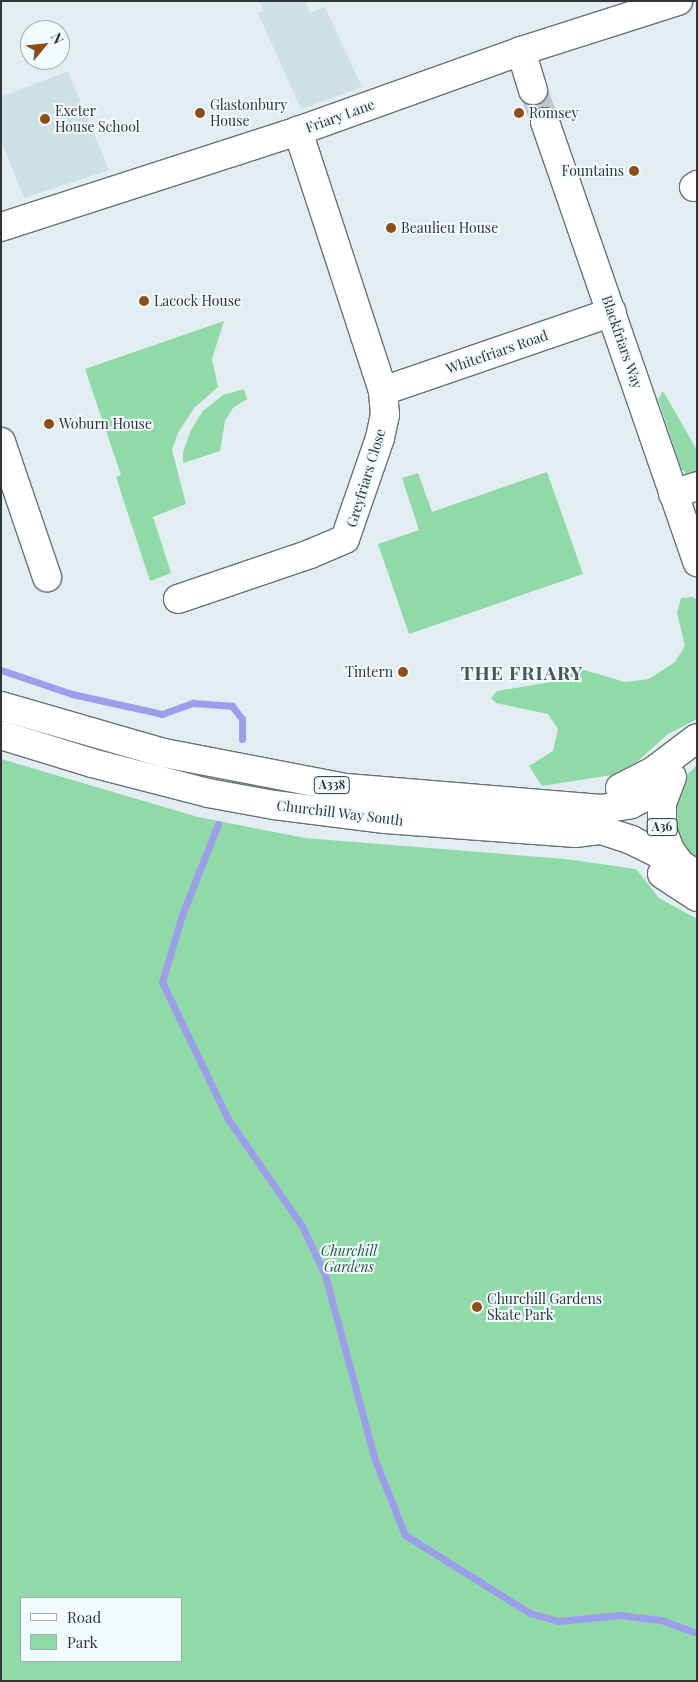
<!DOCTYPE html>
<html>
<head>
<meta charset="utf-8">
<style>
  body { margin:0 }
  #map { position:relative; width:698px; height:1682px; overflow:hidden; background:#e2edf1; font-family:"Playfair Display",serif }
  div>[style] { position:absolute }
  .built>* { inset:0; background:#cce0e6 }
  .green>* { inset:0; background:#8fdaa7 }
  .stream>* { height:7px; margin:-3.5px; padding:0 3.5px; transform-origin:3.5px; border-radius:3.5px; background:#9d9eeb }
  .minor-tunnel>* { height:28px; margin-top:-14px; transform-origin:0; background:repeating-linear-gradient(90deg,#bec8cc 0 28px,transparent 0 42px) }
  .roads { filter:drop-shadow(1px 0 #687275) drop-shadow(-1px 0 #687275) drop-shadow(0 1px #687275) drop-shadow(0 -1px #687275) }
  .minor>* { height:28px; margin:-14px; padding:0 14px; transform-origin:14px; border-radius:14px; background:#fff }
  .highway>* { height:28px; margin:-14px; padding:0 14px; transform-origin:14px; border-radius:14px; background:#fff }
  .dots>* { width:14px; height:14px; translate:-50% -50%; box-sizing:border-box; border:2px solid #effbfe; border-radius:50% }
  span { translate:-50% -50%; white-space:nowrap; text-align:center; line-height:1.15; -webkit-text-stroke:4px #effbfe; paint-order:stroke }
  .shield-label span { padding:1px 4px; background:#effbfe; border:1px solid; border-radius:4px; -webkit-text-stroke-width:0 }
  .shield-label { font-size:12px; color:#303536; font-weight:700 }
  .poi-label { font-size:14px; color:#303536 }
  .left { translate:0 -50%; text-align:left }
  .right { translate:-100% -50%; text-align:right }
  .street-label { font-size:14px; color:#303536 }
  .park-label { font-size:14px; color:#215b37; font-style:italic }
  .district-label { font-size:19px; color:#4a5457; font-weight:700; letter-spacing:1px }
  .frame { position:absolute; inset:0; border:2px solid #303536; pointer-events:none }
  .legend { position:absolute; left:20px; top:1597px; width:162px; height:65px; box-sizing:border-box; background:#effbfe; border:1px solid #a3acae; margin:0; padding:6px 9px; list-style:none; font-size:15px; color:#303536 }
  .legend li { display:flex; align-items:center; gap:10px; height:25px }
  .legend b { width:25px; border:1px solid #a3acae }
  .north { position:absolute; left:20px; top:20px; width:50px; height:50px; box-sizing:border-box; background:#effbfe; border:1px solid #a3acae; border-radius:50%; rotate:62deg; font-size:14px; font-weight:700; line-height:20px; text-align:center; color:#303536 }
  .north::after { content:''; display:block; margin:auto; width:18px; height:22px; background:#8d4d14; clip-path:polygon(50% 0,100% 100%,50% 72%,0 100%) }
</style>
</head>
<body>
<div id="map">
  <div class="built">
    <i style="clip-path:polygon(260px 1px,305px 1px,310px 13px,325px 7px,362px 87px,301px 109px,258px 13px,264px 11px)"></i>
    <i style="clip-path:polygon(68px 71px,109px 170px,24px 198px,1px 140px,1px 97px)"></i>
  </div>
  <div class="green">
    <i style="clip-path:polygon(224px 321px,212px 359px,218px 387px,194px 408px,178px 433px,172px 450px,186px 504px,153px 517px,171px 573px,150px 581px,116px 477px,121px 475px,85px 369px)"></i>
    <i style="clip-path:polygon(244px 389px,247px 399px,233px 408px,225px 421px,220px 451px,183px 463px,183px 452px,191px 430px,203px 411px,223px 395px)"></i>
    <i style="clip-path:polygon(663px 391px,697px 450px,697px 474px,686px 474px,681px 468px,658px 399px)"></i>
    <i style="clip-path:polygon(547px 472px,583px 574px,409px 634px,378px 544px,419px 530px,402px 478px,418px 473px,432px 512px)"></i>
    <i style="clip-path:polygon(693px 597px,697px 600px,697px 719px,668px 734px,638px 761px,612px 775px,542px 786px,529px 766px,553px 751px,558px 729px,548px 714px,496px 703px,491px 698px,497px 691px,551px 682px,581px 669px,625px 682px,649px 679px,675px 662px,685px 646px,677px 613px,681px 598px)"></i>
    <i style="clip-path:polygon(evenodd,1px 759px,198px 817px,305px 838px,565px 859px,636px 869px,659px 898px,697px 919px,697px 1681px,1px 1681px,1px 759px,21px 1598px,181px 1598px,181px 1661px,21px 1661px,21px 1598px)"></i>
    <i style="clip-path:polygon(697px 765px,697px 865px,686px 855px,671px 818px,682px 780px)"></i>
  </div>
  <div class="stream">
    <i style="left:1px;top:670px;width:75px;rotate:18.7deg"></i>
    <i style="left:72px;top:694px;width:92px;rotate:12.5deg"></i>
    <i style="left:162px;top:714px;width:33px;rotate:-20deg"></i>
    <i style="left:193px;top:703px;width:39px;rotate:4deg"></i>
    <i style="left:232px;top:706px;width:16px;rotate:52deg"></i>
    <i style="left:242px;top:719px;width:20px;rotate:90deg"></i>
    <i style="left:218px;top:824px;width:98px;rotate:111.6deg"></i>
    <i style="left:182px;top:915px;width:70px;rotate:106.6deg"></i>
    <i style="left:162px;top:982px;width:152px;rotate:64.3deg"></i>
    <i style="left:228px;top:1119px;width:130px;rotate:55.3deg"></i>
    <i style="left:302px;top:1226px;width:54px;rotate:64.9deg"></i>
    <i style="left:325px;top:1275px;width:192px;rotate:74.9deg"></i>
    <i style="left:375px;top:1460px;width:81px;rotate:68.2deg"></i>
    <i style="left:405px;top:1535px;width:147px;rotate:32deg"></i>
    <i style="left:530px;top:1613px;width:29px;rotate:16deg"></i>
    <i style="left:558px;top:1621px;width:61px;rotate:-5.6deg"></i>
    <i style="left:619px;top:1615px;width:42px;rotate:6.8deg"></i>
    <i style="left:661px;top:1620px;width:38px;rotate:20deg"></i>
  </div>
  <div class="minor-tunnel">
    <i style="left:533px;top:90px;width:34px;rotate:69deg"></i>
  </div>
  <div class="roads">
    <div class="minor">
      <i style="left:521px;top:51px;width:41px;rotate:72.9deg"></i>
      <i style="left:545px;top:122px;width:466px;rotate:70.9deg"></i>
      <i style="left:694px;top:187px;width:4px;rotate:-34deg"></i>
      <i style="left:1px;top:227px;width:312px;rotate:-17.9deg"></i>
      <i style="left:298px;top:131px;width:237px;rotate:-19.7deg"></i>
      <i style="left:521px;top:51px;width:165px;rotate:-17.7deg"></i>
      <i style="left:383px;top:391px;width:242px;rotate:-19deg"></i>
      <i style="left:1px;top:442px;width:143px;rotate:71.2deg"></i>
      <i style="left:673px;top:494px;width:25px;rotate:-18deg"></i>
      <i style="left:178px;top:599px;width:139px;rotate:-18.8deg"></i>
      <i style="left:310px;top:554px;width:38px;rotate:-23deg"></i>
      <i style="left:345px;top:539px;width:107px;rotate:-70.9deg"></i>
      <i style="left:380px;top:438px;width:24px;rotate:-78deg"></i>
      <i style="left:385px;top:415px;width:24px;rotate:-95deg"></i>
      <i style="left:383px;top:391px;width:274px;rotate:-108.1deg"></i>
    </div>
    <div class="highway">
      <i style="left:1px;top:706px;width:170px;rotate:16.1deg"></i>
      <i style="left:164px;top:753px;width:185px;rotate:10.9deg"></i>
      <i style="left:346px;top:788px;width:256px;rotate:4.7deg"></i>
      <i style="left:601px;top:809px;width:30px;rotate:-9deg"></i>
      <i style="left:631px;top:804px;width:40px;rotate:-26.6deg"></i>
      <i style="left:1px;top:735px;width:95px;rotate:17.1deg"></i>
      <i style="left:92px;top:763px;width:120px;rotate:14.5deg"></i>
      <i style="left:208px;top:793px;width:67px;rotate:10.3deg"></i>
      <i style="left:274px;top:805px;width:112px;rotate:7.2deg"></i>
      <i style="left:385px;top:819px;width:191px;rotate:4.2deg"></i>
      <i style="left:575px;top:833px;width:26px;rotate:-7deg"></i>
      <i style="left:601px;top:830px;width:32px;rotate:18deg"></i>
      <i style="left:631px;top:840px;width:55px;rotate:26.1deg"></i>
      <i style="left:672px;top:777px;width:28px;rotate:111deg"></i>
      <i style="left:662px;top:803px;width:26px;rotate:90deg"></i>
      <i style="left:662px;top:829px;width:22px;rotate:69deg"></i>
      <i style="left:670px;top:850px;width:17px;rotate:54deg"></i>
      <i style="left:680px;top:864px;width:20px;rotate:33deg"></i>
      <i style="left:620px;top:788px;width:36px;rotate:-27deg"></i>
      <i style="left:652px;top:772px;width:56px;rotate:-37.1deg"></i>
      <i style="left:662px;top:874px;width:42px;rotate:33.3deg"></i>
    </div>
  </div>
  <div class="dots">
    <i style="left:200px;top:113px;background:#8d4d14"></i>
    <i style="left:519px;top:113px;background:#8d4d14"></i>
    <i style="left:45px;top:119px;background:#8d4d14"></i>
    <i style="left:634px;top:171px;background:#8d4d14"></i>
    <i style="left:391px;top:228px;background:#8d4d14"></i>
    <i style="left:144px;top:301px;background:#8d4d14"></i>
    <i style="left:49px;top:424px;background:#8d4d14"></i>
    <i style="left:403px;top:672px;background:#8d4d14"></i>
    <i style="left:477px;top:1307px;background:#8d4d14"></i>
  </div>
  <div class="shield-label">
    <span style="left:332px;top:785px">A338</span>
    <span style="left:662px;top:827px">A36</span>
  </div>
  <div class="poi-label">
    <span class="left" style="left:210px;top:113px">Glastonbury<br>House</span>
    <span class="left" style="left:55px;top:119px">Exeter<br>House School</span>
    <span class="left" style="left:529px;top:113px">Romsey</span>
    <span class="right" style="left:624px;top:171px">Fountains</span>
    <span class="left" style="left:401px;top:228px">Beaulieu House</span>
    <span class="left" style="left:154px;top:301px">Lacock House</span>
    <span class="left" style="left:59px;top:424px">Woburn House</span>
    <span class="right" style="left:393px;top:672px">Tintern</span>
    <span class="left" style="left:487px;top:1307px">Churchill Gardens<br>Skate Park</span>
  </div>
  <div class="street-label">
    <span style="left:340px;top:116px;rotate:-20deg">Friary Lane</span>
    <span style="left:622px;top:342px;rotate:71deg">Blackfriars Way</span>
    <span style="left:497px;top:352px;rotate:-19deg">Whitefriars Road</span>
    <span style="left:366px;top:478px;rotate:-73deg">Greyfriars Close</span>
    <span style="left:340px;top:813px;rotate:7deg">Churchill Way South</span>
  </div>
  <div class="park-label">
    <span style="left:349px;top:1259px">Churchill<br>Gardens</span>
  </div>
  <div class="district-label">
    <span style="left:522px;top:673px">THE FRIARY</span>
  </div>
  <div class="frame"></div>
  <ul class="legend">
  <li><b style="height:6px;background:#fff"></b>Road</li>
  <li><b style="height:14px;background:#8fdaa7"></b>Park</li>
  </ul>
  <div class="north">N</div>
</div>
</body>
</html>
